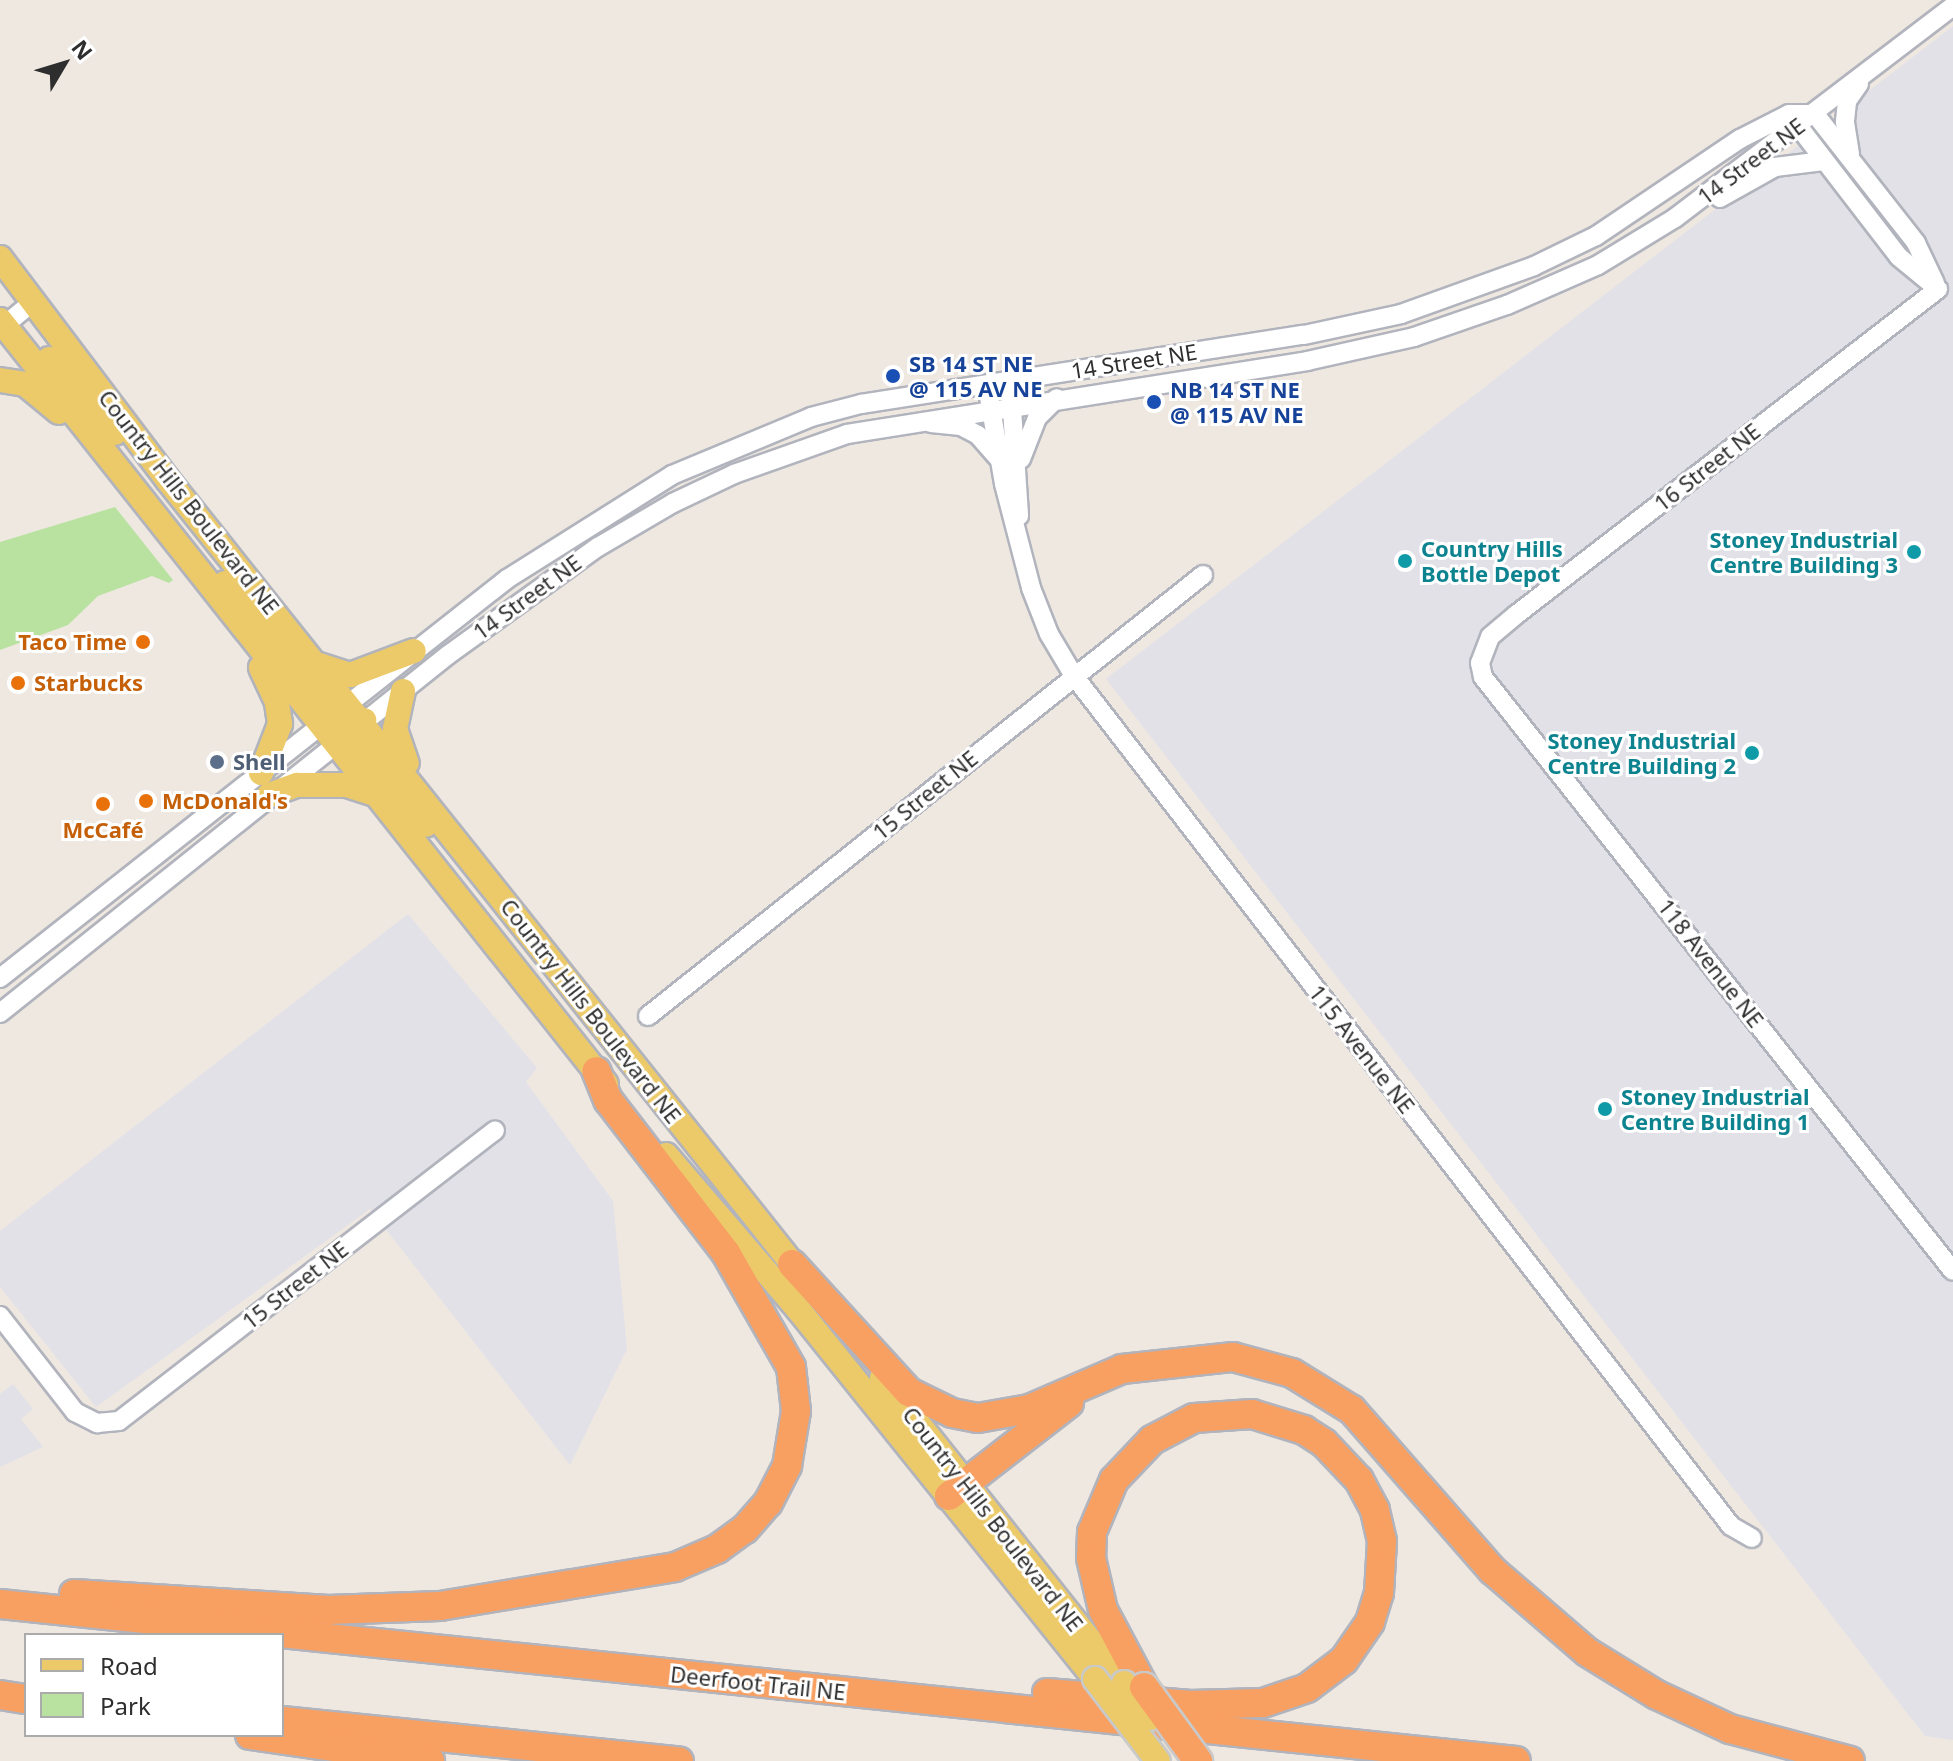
<!DOCTYPE html>
<html>
<head>
<meta charset="utf-8">
<style>
  body { margin:0 }
  #map { position:relative; width:1953px; height:1761px; overflow:hidden; background:#eee8e1; font-family:"Noto Sans",sans-serif }
  div>[style] { position:absolute }
  .industrial>* { inset:0; background:#e3e1e8 }
  .green>* { inset:0; background:#b9e2a1 }
  .roads { filter:drop-shadow(2px 0 #b2b4bd) drop-shadow(-2px 0 #b2b4bd) drop-shadow(0 2px #b2b4bd) drop-shadow(0 -2px #b2b4bd) }
  .minor>* { height:18px; margin:-9px; padding:0 9px; transform-origin:9px; border-radius:9px; background:#fff }
  .major>* { height:24px; margin:-12px; padding:0 12px; transform-origin:12px; border-radius:12px; background:#ecca69 }
  .highway>* { height:28px; margin:-14px; padding:0 14px; transform-origin:14px; border-radius:14px; background:#f89f62 }
  .bridges { filter:drop-shadow(2px 0 #c9c9c9) drop-shadow(-2px 0 #c9c9c9) drop-shadow(0 2px #c9c9c9) drop-shadow(0 -2px #c9c9c9) }
  .major-bridge>* { height:24px; margin:-12px; padding:0 12px; transform-origin:12px; border-radius:12px; background:#ecca69 }
  .highway-bridge>* { height:28px; margin:-14px; padding:0 14px; transform-origin:14px; border-radius:14px; background:#f89f62 }
  .dots>* { width:22px; height:22px; translate:-50% -50%; box-sizing:border-box; border:4px solid #fff; border-radius:50% }
  span { translate:-50% -50%; white-space:nowrap; text-align:center; line-height:1.15; -webkit-text-stroke:6px #fff; paint-order:stroke }
  .street-label { font-size:22px; color:#2e2e2e }
  .transit-label { font-size:22px; color:#164399; font-weight:700 }
  .left { translate:0 -50%; text-align:left }
  .culture-label { font-size:22px; color:#0d838f; font-weight:700 }
  .right { translate:-100% -50%; text-align:right }
  .food-label { font-size:22px; color:#c56008; font-weight:700 }
  .service-label { font-size:22px; color:#4e5e75; font-weight:700 }
  .legend { position:absolute; left:24px; top:1633px; width:260px; height:104px; box-sizing:border-box; background:#fff; border:2px solid #ababab; margin:0; padding:10px 14px; list-style:none; font-size:24px; color:#2e2e2e }
  .legend li { display:flex; align-items:center; gap:16px; height:40px }
  .legend b { width:40px; border:2px solid #ababab }
  .north { position:absolute; left:24px; top:24px; width:80px; height:80px; -webkit-text-stroke:6px #fff; paint-order:stroke; rotate:52deg; font-size:22px; font-weight:700; line-height:32px; text-align:center; color:#2e2e2e }
  .north::after { content:''; display:block; margin:auto; width:28px; height:36px; background:#2e2e2e; clip-path:polygon(50% 0,100% 100%,50% 72%,0 100%) }
</style>
</head>
<body>
<div id="map">
  <div class="industrial">
    <i style="clip-path:polygon(1953px 26px,1953px 1740px,1925px 1736px,1106px 679px)"></i>
    <i style="clip-path:polygon(408px 914px,537px 1068px,526px 1082px,613px 1201px,627px 1349px,570px 1465px,370px 1209px,96px 1407px,0 1287px,0 1231px)"></i>
    <i style="clip-path:polygon(13px 1384px,33px 1409px,21px 1419px,43px 1447px,0 1467px,0 1394px)"></i>
  </div>
  <div class="green">
    <i style="clip-path:polygon(115px 507px,173px 580px,169px 583px,152px 576px,98px 596px,68px 625px,0 650px,0 542px)"></i>
  </div>
  <div class="roads">
    <div class="minor">
      <i style="left:1815px;top:114px;width:164px;rotate:51.9deg"></i>
      <i style="left:1916px;top:243px;width:44px;rotate:64.6deg"></i>
      <i style="left:1792px;top:118px;width:175px;rotate:52.4deg"></i>
      <i style="left:1899px;top:257px;width:50px;rotate:39.4deg"></i>
      <i style="left:1850px;top:154px;width:33px;rotate:-99deg"></i>
      <i style="left:1845px;top:121px;width:20px;rotate:-84deg"></i>
      <i style="left:1847px;top:101px;width:21px;rotate:-55deg"></i>
      <i style="left:1720px;top:198px;width:63px;rotate:-29.4deg"></i>
      <i style="left:1775px;top:167px;width:49px;rotate:-7deg"></i>
      <i style="left:1938px;top:289px;width:532px;rotate:142.33deg"></i>
      <i style="left:1517px;top:614px;width:35px;rotate:140deg"></i>
      <i style="left:1490px;top:637px;width:28px;rotate:111deg"></i>
      <i style="left:1480px;top:663px;width:14px;rotate:78deg"></i>
      <i style="left:1483px;top:677px;width:757px;rotate:51.65deg"></i>
      <i style="left:0;top:329px;width:44px;rotate:-39.5deg"></i>
      <i style="left:1011px;top:394px;width:122px;rotate:86.2deg"></i>
      <i style="left:989px;top:397px;width:88px;rotate:80.2deg"></i>
      <i style="left:1004px;top:484px;width:107px;rotate:75.4deg"></i>
      <i style="left:1031px;top:588px;width:49px;rotate:68.6deg"></i>
      <i style="left:1049px;top:634px;width:49px;rotate:59.2deg"></i>
      <i style="left:1074px;top:676px;width:1074px;rotate:52.3deg"></i>
      <i style="left:1731px;top:1526px;width:24px;rotate:30deg"></i>
      <i style="left:931px;top:423px;width:30px;rotate:6deg"></i>
      <i style="left:961px;top:426px;width:19px;rotate:28deg"></i>
      <i style="left:978px;top:435px;width:29px;rotate:49deg"></i>
      <i style="left:1021px;top:459px;width:44px;rotate:-68.7deg"></i>
      <i style="left:1037px;top:418px;width:28px;rotate:-45deg"></i>
      <i style="left:0;top:978px;width:645px;rotate:-38.2deg"></i>
      <i style="left:507px;top:579px;width:195px;rotate:-32.2deg"></i>
      <i style="left:672px;top:475px;width:151px;rotate:-22.6deg"></i>
      <i style="left:811px;top:417px;width:52px;rotate:-14.6deg"></i>
      <i style="left:861px;top:404px;width:448px;rotate:-8.9deg"></i>
      <i style="left:1304px;top:335px;width:99px;rotate:-12.2deg"></i>
      <i style="left:1401px;top:314px;width:141px;rotate:-19.8deg"></i>
      <i style="left:1534px;top:266px;width:69px;rotate:-25.8deg"></i>
      <i style="left:1596px;top:236px;width:174px;rotate:-34deg"></i>
      <i style="left:1740px;top:139px;width:55px;rotate:-27deg"></i>
      <i style="left:1789px;top:114px;width:26px"></i>
      <i style="left:0;top:1013px;width:573px;rotate:-38.63deg"></i>
      <i style="left:448px;top:655px;width:185px;rotate:-35.8deg"></i>
      <i style="left:598px;top:547px;width:87px;rotate:-30.4deg"></i>
      <i style="left:673px;top:503px;width:68px;rotate:-25.4deg"></i>
      <i style="left:734px;top:474px;width:120px;rotate:-19.5deg"></i>
      <i style="left:847px;top:434px;width:466px;rotate:-9deg"></i>
      <i style="left:1307px;top:361px;width:110px;rotate:-12.6deg"></i>
      <i style="left:1414px;top:337px;width:98px;rotate:-19deg"></i>
      <i style="left:1507px;top:305px;width:99px;rotate:-23.7deg"></i>
      <i style="left:1598px;top:265px;width:90px;rotate:-31.4deg"></i>
      <i style="left:1675px;top:218px;width:350px;rotate:-37.3deg"></i>
      <i style="left:648px;top:1016px;width:709px;rotate:-38.47deg"></i>
      <i style="left:0;top:1316px;width:122px;rotate:52deg"></i>
      <i style="left:75px;top:1412px;width:25px;rotate:27deg"></i>
      <i style="left:97px;top:1423px;width:22px;rotate:-5deg"></i>
      <i style="left:119px;top:1421px;width:475px;rotate:-37.7deg"></i>
    </div>
    <div class="major">
      <i style="left:0;top:258px;width:277px;rotate:52.9deg"></i>
      <i style="left:167px;top:479px;width:1020px;rotate:51.45deg"></i>
      <i style="left:0;top:320px;width:975px;rotate:51.58deg"></i>
      <i style="left:49px;top:359px;width:99px;rotate:48.3deg"></i>
      <i style="left:0;top:380px;width:25px;rotate:9deg"></i>
      <i style="left:25px;top:384px;width:44px;rotate:39.5deg"></i>
      <i style="left:225px;top:583px;width:171px;rotate:50deg"></i>
      <i style="left:335px;top:714px;width:30px;rotate:12deg"></i>
      <i style="left:319px;top:665px;width:33px;rotate:18deg"></i>
      <i style="left:350px;top:675px;width:68px;rotate:-20.6deg"></i>
      <i style="left:403px;top:691px;width:39px;rotate:102deg"></i>
      <i style="left:395px;top:729px;width:36px;rotate:71deg"></i>
      <i style="left:334px;top:727px;width:134px;rotate:46.8deg"></i>
      <i style="left:261px;top:773px;width:53px;rotate:-68.8deg"></i>
      <i style="left:280px;top:724px;width:22px;rotate:-98deg"></i>
      <i style="left:277px;top:702px;width:38px;rotate:-115deg"></i>
      <i style="left:269px;top:795px;width:30px;rotate:-20deg"></i>
      <i style="left:297px;top:785px;width:50px"></i>
      <i style="left:347px;top:785px;width:26px;rotate:18deg"></i>
      <i style="left:666px;top:1155px;width:203px;rotate:49.4deg"></i>
      <i style="left:798px;top:1309px;width:474px;rotate:51.2deg"></i>
      <i style="left:882px;top:1378px;width:389px;rotate:51.6deg"></i>
    </div>
    <div class="highway">
      <i style="left:792px;top:1264px;width:173px;rotate:47.6deg"></i>
      <i style="left:909px;top:1392px;width:48px;rotate:26deg"></i>
      <i style="left:952px;top:1413px;width:26px;rotate:11deg"></i>
      <i style="left:978px;top:1418px;width:52px;rotate:-10deg"></i>
      <i style="left:1029px;top:1409px;width:101px;rotate:-23.3deg"></i>
      <i style="left:1122px;top:1369px;width:112px;rotate:-6.2deg"></i>
      <i style="left:1233px;top:1357px;width:61px;rotate:15.2deg"></i>
      <i style="left:1292px;top:1373px;width:70px;rotate:31.7deg"></i>
      <i style="left:1352px;top:1410px;width:213px;rotate:48.8deg"></i>
      <i style="left:1492px;top:1570px;width:125px;rotate:40.8deg"></i>
      <i style="left:1587px;top:1652px;width:82px;rotate:31.6deg"></i>
      <i style="left:1657px;top:1695px;width:81px;rotate:25deg"></i>
      <i style="left:1730px;top:1729px;width:124px;rotate:14.9deg"></i>
      <i style="left:949px;top:1496px;width:152px;rotate:-37.8deg"></i>
      <i style="left:74px;top:1594px;width:255px;rotate:3.6deg"></i>
      <i style="left:328px;top:1610px;width:112px;rotate:-2deg"></i>
      <i style="left:440px;top:1606px;width:238px;rotate:-9.4deg"></i>
      <i style="left:675px;top:1567px;width:46px;rotate:-23.2deg"></i>
      <i style="left:717px;top:1549px;width:34px;rotate:-36deg"></i>
      <i style="left:745px;top:1529px;width:35px;rotate:-49deg"></i>
      <i style="left:768px;top:1503px;width:42px;rotate:-62.8deg"></i>
      <i style="left:787px;top:1466px;width:56px;rotate:-80.7deg"></i>
      <i style="left:796px;top:1411px;width:44px;rotate:-96.5deg"></i>
      <i style="left:791px;top:1367px;width:131px;rotate:-119.7deg"></i>
      <i style="left:726px;top:1253px;width:193px;rotate:-127.6deg"></i>
      <i style="left:608px;top:1100px;width:31px;rotate:-112deg"></i>
      <i style="left:0;top:1604px;width:1524px;rotate:5.91deg"></i>
      <i style="left:1047px;top:1693px;width:144px;rotate:4.8deg"></i>
      <i style="left:1190px;top:1705px;width:73px;rotate:-1.6deg"></i>
      <i style="left:1263px;top:1703px;width:46px;rotate:-18.8deg"></i>
      <i style="left:1307px;top:1688px;width:46px;rotate:-37.1deg"></i>
      <i style="left:1344px;top:1660px;width:46px;rotate:-55.6deg"></i>
      <i style="left:1370px;top:1622px;width:30px;rotate:-73deg"></i>
      <i style="left:1379px;top:1593px;width:52px;rotate:-86.7deg"></i>
      <i style="left:1382px;top:1541px;width:32px;rotate:-103deg"></i>
      <i style="left:1375px;top:1510px;width:34px;rotate:-118deg"></i>
      <i style="left:1359px;top:1480px;width:51px;rotate:-133.4deg"></i>
      <i style="left:1324px;top:1443px;width:24px;rotate:-147deg"></i>
      <i style="left:1304px;top:1430px;width:54px;rotate:-162.9deg"></i>
      <i style="left:1252px;top:1414px;width:58px;rotate:176.1deg"></i>
      <i style="left:1194px;top:1418px;width:47px;rotate:152.4deg"></i>
      <i style="left:1152px;top:1440px;width:55px;rotate:133.5deg"></i>
      <i style="left:1114px;top:1480px;width:56px;rotate:112.9deg"></i>
      <i style="left:1092px;top:1532px;width:26px;rotate:92deg"></i>
      <i style="left:1091px;top:1558px;width:53px;rotate:77deg"></i>
      <i style="left:1103px;top:1610px;width:87px;rotate:62deg"></i>
      <i style="left:0;top:1695px;width:26px;rotate:9deg"></i>
      <i style="left:282px;top:1721px;width:399px;rotate:5.8deg"></i>
      <i style="left:250px;top:1735px;width:182px;rotate:8.2deg"></i>
    </div>
  </div>
  <div class="bridges">
    <div class="major-bridge">
      <i style="left:1095px;top:1679px;width:103px;rotate:52.5deg"></i>
      <i style="left:1124px;top:1683px;width:44px;rotate:52.4deg"></i>
    </div>
    <div class="highway-bridge">
      <i style="left:1144px;top:1687px;width:92px;rotate:53.9deg"></i>
    </div>
  </div>
  <div class="dots">
    <i style="left:893px;top:376px;background:#1a4fb4"></i>
    <i style="left:1154px;top:402px;background:#1a4fb4"></i>
    <i style="left:1914px;top:552px;background:#0f9aa8"></i>
    <i style="left:1405px;top:561px;background:#0f9aa8"></i>
    <i style="left:143px;top:642px;background:#e8710a"></i>
    <i style="left:18px;top:683px;background:#e8710a"></i>
    <i style="left:1752px;top:753px;background:#0f9aa8"></i>
    <i style="left:217px;top:762px;background:#5c6f8a"></i>
    <i style="left:146px;top:801px;background:#e8710a"></i>
    <i style="left:103px;top:804px;background:#e8710a"></i>
    <i style="left:1605px;top:1109px;background:#0f9aa8"></i>
  </div>
  <div class="street-label">
    <span style="left:1751px;top:161px;rotate:-37deg">14 Street NE</span>
    <span style="left:1134px;top:361px;rotate:-9deg">14 Street NE</span>
    <span style="left:1707px;top:467px;rotate:-38deg">16 Street NE</span>
    <span style="left:189px;top:502px;rotate:52deg">Country Hills Boulevard NE</span>
    <span style="left:527px;top:597px;rotate:-36deg">14 Street NE</span>
    <span style="left:925px;top:795px;rotate:-39deg">15 Street NE</span>
    <span style="left:1711px;top:963px;rotate:52deg">118 Avenue NE</span>
    <span style="left:591px;top:1011px;rotate:52deg">Country Hills Boulevard NE</span>
    <span style="left:1362px;top:1049px;rotate:52deg">115 Avenue NE</span>
    <span style="left:295px;top:1285px;rotate:-38deg">15 Street NE</span>
    <span style="left:993px;top:1519px;rotate:52deg">Country Hills Boulevard NE</span>
    <span style="left:758px;top:1683px;rotate:6deg">Deerfoot Trail NE</span>
  </div>
  <div class="transit-label">
    <span class="left" style="left:909px;top:376px">SB 14 ST NE<br>@ 115 AV NE</span>
    <span class="left" style="left:1170px;top:402px">NB 14 ST NE<br>@ 115 AV NE</span>
  </div>
  <div class="culture-label">
    <span class="right" style="left:1898px;top:552px">Stoney Industrial<br>Centre Building 3</span>
    <span class="left" style="left:1421px;top:561px">Country Hills<br>Bottle Depot</span>
    <span class="right" style="left:1736px;top:753px">Stoney Industrial<br>Centre Building 2</span>
    <span class="left" style="left:1621px;top:1109px">Stoney Industrial<br>Centre Building 1</span>
  </div>
  <div class="food-label">
    <span class="right" style="left:127px;top:642px">Taco Time</span>
    <span class="left" style="left:34px;top:683px">Starbucks</span>
    <span class="left" style="left:162px;top:801px">McDonald's</span>
    <span style="left:103px;top:830px">McCafé</span>
  </div>
  <div class="service-label">
    <span class="left" style="left:233px;top:762px">Shell</span>
  </div>
  <ul class="legend">
  <li><b style="height:10px;background:#ecca69"></b>Road</li>
  <li><b style="height:22px;background:#b9e2a1"></b>Park</li>
  </ul>
  <div class="north">N</div>
</div>
</body>
</html>
